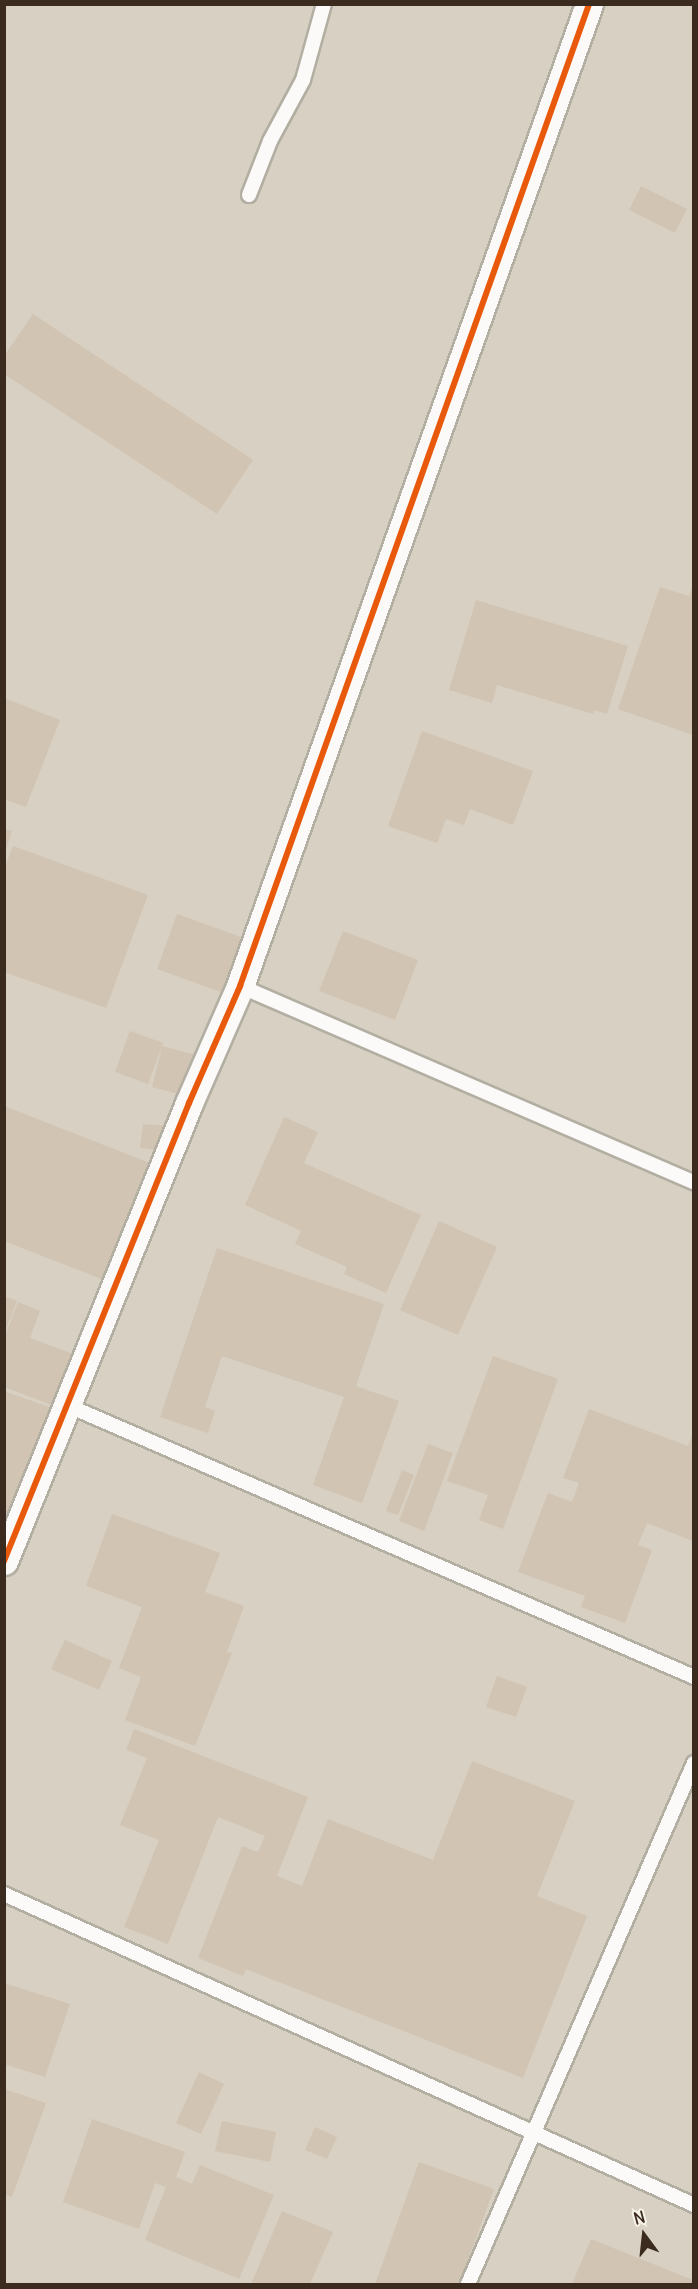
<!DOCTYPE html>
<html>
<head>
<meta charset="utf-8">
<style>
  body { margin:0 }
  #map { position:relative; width:698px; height:2289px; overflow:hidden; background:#e3e0d0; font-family:Delius,sans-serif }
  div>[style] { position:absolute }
  .industrial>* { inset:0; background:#d7d0c3 }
  .building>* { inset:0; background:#d2c4b3 }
  .roads { filter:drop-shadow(2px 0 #b2aea2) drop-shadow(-2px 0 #b2aea2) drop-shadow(0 2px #b2aea2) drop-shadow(0 -2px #b2aea2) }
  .lane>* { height:14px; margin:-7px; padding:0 7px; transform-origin:7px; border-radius:7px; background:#fbfaf8 }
  .street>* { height:27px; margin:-13.5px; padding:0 13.5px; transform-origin:13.5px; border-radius:13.5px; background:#fbfaf8 }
  .cycleway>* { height:6px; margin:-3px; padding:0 3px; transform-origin:3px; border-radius:3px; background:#e8590c }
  span { translate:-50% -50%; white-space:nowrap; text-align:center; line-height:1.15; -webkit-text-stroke:5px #f7f3e8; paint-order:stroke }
  .frame { position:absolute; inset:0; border:6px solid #3b2a1e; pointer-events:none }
  .north { position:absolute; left:614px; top:2205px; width:60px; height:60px; -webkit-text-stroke:4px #f7f3e8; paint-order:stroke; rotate:345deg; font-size:16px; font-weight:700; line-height:24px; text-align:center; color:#3b2a1e }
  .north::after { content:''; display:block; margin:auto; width:21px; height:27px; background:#3b2a1e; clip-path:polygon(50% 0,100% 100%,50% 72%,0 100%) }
</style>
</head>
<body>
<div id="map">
  <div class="industrial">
    <i style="clip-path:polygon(5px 5px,693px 5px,693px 2284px,5px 2284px)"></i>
  </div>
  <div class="building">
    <i style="clip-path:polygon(641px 186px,687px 209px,675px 233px,629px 210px)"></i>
    <i style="clip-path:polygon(33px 314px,253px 460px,217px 514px,4px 374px,4px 356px)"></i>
    <i style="clip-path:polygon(693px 584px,693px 735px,618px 709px,660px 587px,689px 596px)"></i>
    <i style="clip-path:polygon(476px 600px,628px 646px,607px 714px,594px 710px,593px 714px,497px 685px,492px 703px,449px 690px)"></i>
    <i style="clip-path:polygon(4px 698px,60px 720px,26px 807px,4px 799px)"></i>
    <i style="clip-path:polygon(422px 731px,533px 771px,513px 825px,470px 809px,464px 825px,446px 819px,437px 843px,388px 826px)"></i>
    <i style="clip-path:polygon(4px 829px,12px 831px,5px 852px,4px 852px)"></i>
    <i style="clip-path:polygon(13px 846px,148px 895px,106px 1008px,4px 972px,4px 869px)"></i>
    <i style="clip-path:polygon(177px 914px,249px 940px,229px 995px,157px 969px)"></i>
    <i style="clip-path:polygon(343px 931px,418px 960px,395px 1020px,319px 991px)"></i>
    <i style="clip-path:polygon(130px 1031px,163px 1043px,148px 1084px,115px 1072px)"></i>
    <i style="clip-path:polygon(162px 1046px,200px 1056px,190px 1097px,152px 1087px)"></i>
    <i style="clip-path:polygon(4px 1106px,150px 1163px,104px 1280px,4px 1241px)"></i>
    <i style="clip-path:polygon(284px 1117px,318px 1132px,304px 1163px,421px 1215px,386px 1293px,344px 1274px,347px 1267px,295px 1244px,301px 1231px,245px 1205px)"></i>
    <i style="clip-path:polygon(143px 1124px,168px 1126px,165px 1151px,140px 1148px)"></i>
    <i style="clip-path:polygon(439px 1221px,497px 1247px,458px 1335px,400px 1310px)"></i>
    <i style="clip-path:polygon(217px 1248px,384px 1304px,356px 1386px,399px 1401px,362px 1503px,313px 1485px,344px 1397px,222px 1356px,205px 1407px,215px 1411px,208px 1433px,160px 1417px)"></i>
    <i style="clip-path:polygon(4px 1296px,17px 1301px,5px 1332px,4px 1332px)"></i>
    <i style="clip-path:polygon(18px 1302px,40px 1311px,30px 1338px,76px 1355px,57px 1407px,4px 1387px,4px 1338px)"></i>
    <i style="clip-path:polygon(493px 1356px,558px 1379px,503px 1529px,479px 1520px,488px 1495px,447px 1481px)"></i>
    <i style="clip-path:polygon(4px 1391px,69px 1414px,27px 1530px,4px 1522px)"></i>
    <i style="clip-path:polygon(589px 1409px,688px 1446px,693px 1433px,693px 1541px,647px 1523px,638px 1545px,652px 1550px,625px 1623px,581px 1607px,585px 1596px,518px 1572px,548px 1493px,572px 1502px,579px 1483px,563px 1478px)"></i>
    <i style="clip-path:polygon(428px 1444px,453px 1453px,424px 1531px,399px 1521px)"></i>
    <i style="clip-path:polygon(402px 1470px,414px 1475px,398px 1515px,386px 1511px)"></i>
    <i style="clip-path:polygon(112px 1514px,220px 1553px,205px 1592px,244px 1606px,227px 1652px,232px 1653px,195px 1746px,125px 1720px,141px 1677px,119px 1668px,142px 1607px,86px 1586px)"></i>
    <i style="clip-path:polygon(65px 1640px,112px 1661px,99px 1690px,51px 1669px)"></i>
    <i style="clip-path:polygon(497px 1676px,527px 1687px,516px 1717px,486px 1707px)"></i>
    <i style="clip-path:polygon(134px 1729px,308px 1797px,277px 1876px,302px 1886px,328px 1819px,433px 1860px,472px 1761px,575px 1801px,537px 1896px,587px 1916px,523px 2078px,246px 1969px,243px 1976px,198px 1958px,242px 1846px,258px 1852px,265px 1836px,218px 1817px,168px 1944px,124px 1927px,159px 1840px,120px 1825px,147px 1758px,126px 1750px)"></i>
    <i style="clip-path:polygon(4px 1983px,70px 2004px,45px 2077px,4px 2064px)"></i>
    <i style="clip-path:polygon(199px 2072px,224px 2084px,201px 2134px,176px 2123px)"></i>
    <i style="clip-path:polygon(4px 2089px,46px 2103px,12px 2197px,4px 2194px)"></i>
    <i style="clip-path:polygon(92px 2119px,185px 2152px,176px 2177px,192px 2184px,200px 2165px,274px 2195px,239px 2279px,145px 2240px,166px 2187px,155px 2183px,139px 2229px,63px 2202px)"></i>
    <i style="clip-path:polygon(222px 2121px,276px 2132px,270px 2162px,215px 2151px)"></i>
    <i style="clip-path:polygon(315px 2127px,337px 2137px,327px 2159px,305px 2150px)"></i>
    <i style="clip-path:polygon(419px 2162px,494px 2189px,459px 2284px,375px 2284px)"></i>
    <i style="clip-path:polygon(282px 2211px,333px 2232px,310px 2284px,251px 2284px)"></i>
    <i style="clip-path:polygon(591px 2239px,693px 2280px,693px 2284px,572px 2284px)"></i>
  </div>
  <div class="roads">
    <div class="lane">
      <i style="left:249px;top:195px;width:58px;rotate:-68.7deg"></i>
      <i style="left:270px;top:141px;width:69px;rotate:-61.6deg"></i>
      <i style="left:303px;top:80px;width:79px;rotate:-74.6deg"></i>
      <i style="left:240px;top:986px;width:495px;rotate:23.4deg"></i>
      <i style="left:69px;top:1406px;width:681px;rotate:23.44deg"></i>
      <i style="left:4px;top:1894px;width:757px;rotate:24.26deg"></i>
      <i style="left:468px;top:2284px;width:568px;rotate:-66.55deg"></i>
    </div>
    <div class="street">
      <i style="left:4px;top:1561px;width:494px;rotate:-68deg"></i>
      <i style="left:189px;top:1103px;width:128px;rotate:-66.4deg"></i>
      <i style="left:240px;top:986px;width:1042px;rotate:-70.43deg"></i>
    </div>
  </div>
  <div class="cycleway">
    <i style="left:4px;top:1561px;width:494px;rotate:-68deg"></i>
    <i style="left:189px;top:1103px;width:128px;rotate:-66.4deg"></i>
    <i style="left:240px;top:986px;width:1042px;rotate:-70.43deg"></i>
  </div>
  <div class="frame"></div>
  <div class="north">N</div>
</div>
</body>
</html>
